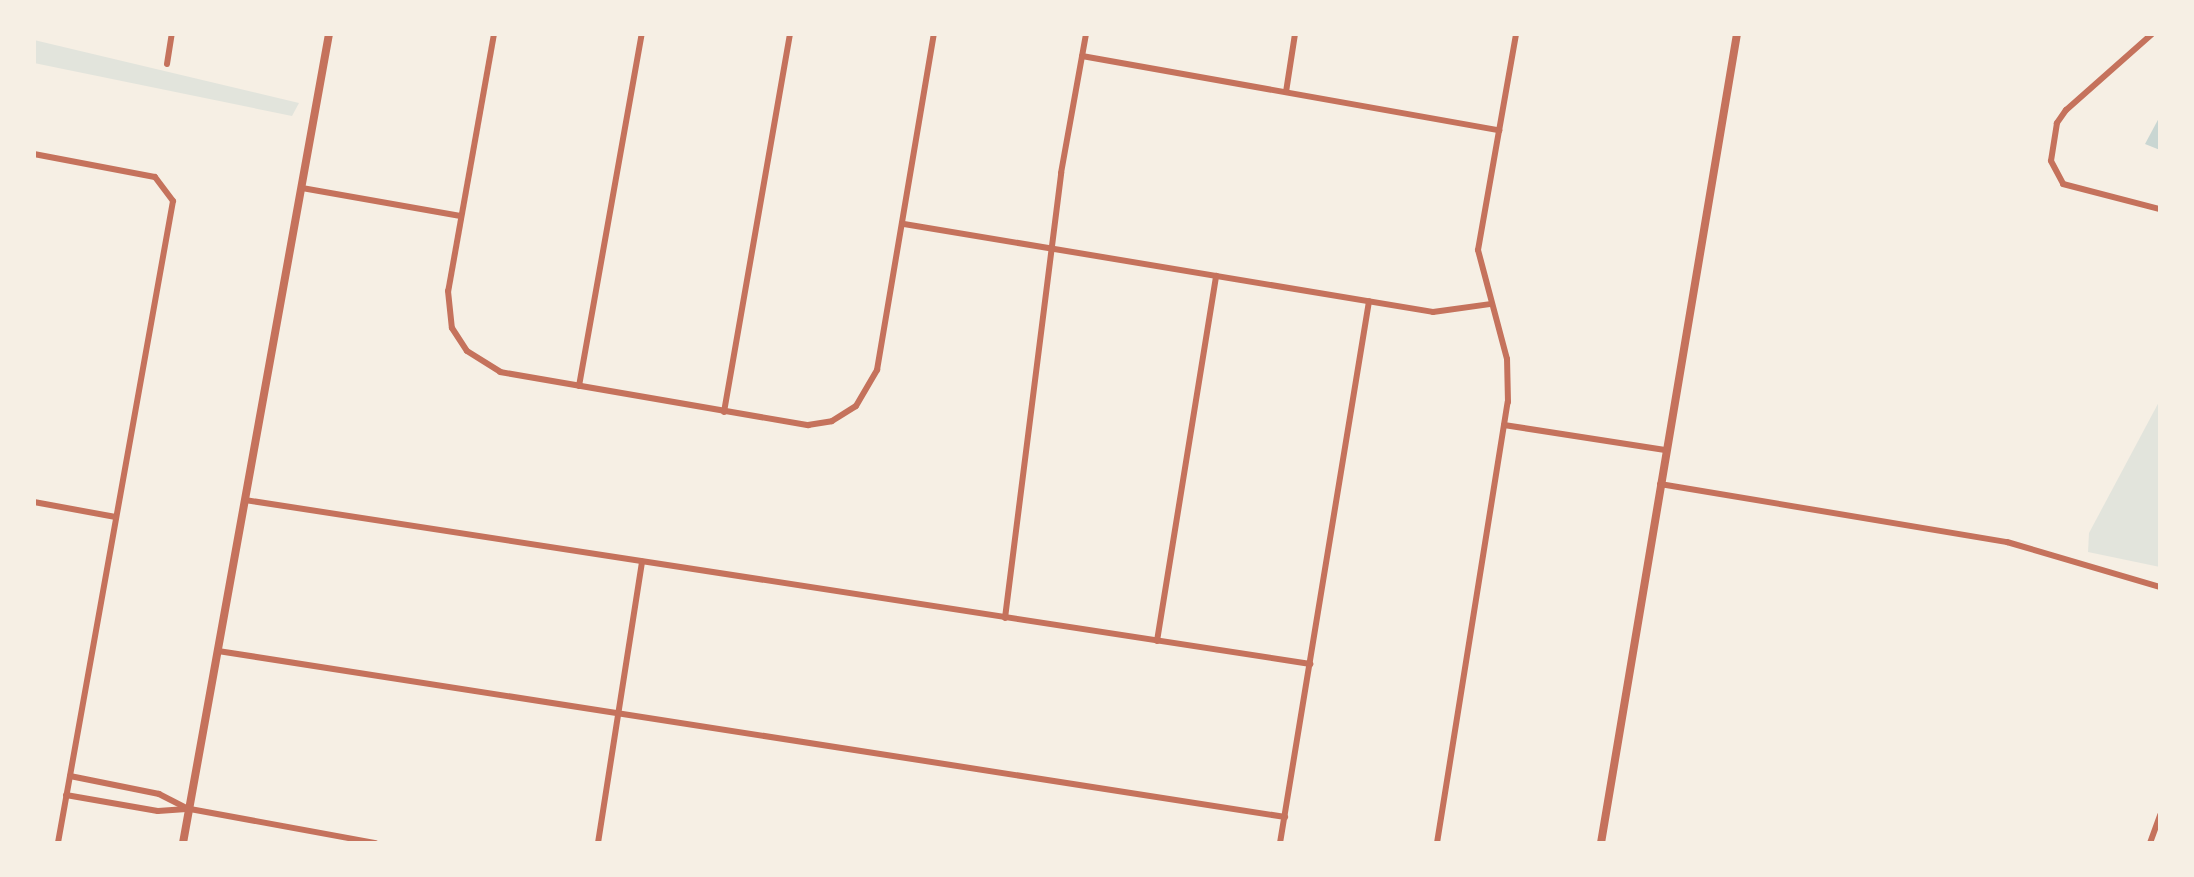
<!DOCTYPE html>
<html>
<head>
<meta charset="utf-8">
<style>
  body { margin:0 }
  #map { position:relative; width:2194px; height:877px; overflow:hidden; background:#f6efe4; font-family:Rubik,sans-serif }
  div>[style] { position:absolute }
  .green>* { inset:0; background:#e2e4dc }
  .water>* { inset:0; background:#c9d6d2 }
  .minor>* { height:6px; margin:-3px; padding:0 3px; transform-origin:3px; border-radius:3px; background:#c5725c }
  .tertiary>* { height:8px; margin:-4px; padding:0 4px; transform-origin:4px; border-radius:4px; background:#c5725c }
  span { translate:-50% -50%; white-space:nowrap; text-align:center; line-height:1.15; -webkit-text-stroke:7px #f6efe4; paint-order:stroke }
  .frame { position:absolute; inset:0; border:36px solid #f6efe4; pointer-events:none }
</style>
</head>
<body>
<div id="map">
  <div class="green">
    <i style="clip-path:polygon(34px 40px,299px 103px,292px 116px,34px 63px)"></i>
    <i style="clip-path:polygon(2160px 400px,2160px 567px,2088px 552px,2089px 533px)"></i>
  </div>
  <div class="water">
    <i style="clip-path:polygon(2160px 116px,2160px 150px,2145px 144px)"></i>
  </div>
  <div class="minor">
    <i style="left:494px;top:34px;width:261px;rotate:100.1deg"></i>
    <i style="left:448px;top:291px;width:37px;rotate:84deg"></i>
    <i style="left:452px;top:328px;width:27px;rotate:57deg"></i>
    <i style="left:467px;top:351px;width:39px;rotate:32deg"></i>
    <i style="left:500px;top:372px;width:313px;rotate:9.8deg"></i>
    <i style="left:808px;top:425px;width:24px;rotate:-9deg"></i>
    <i style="left:832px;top:421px;width:28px;rotate:-32deg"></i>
    <i style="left:856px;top:406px;width:42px;rotate:-59.7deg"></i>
    <i style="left:877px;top:370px;width:341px;rotate:-80.4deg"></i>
    <i style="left:2152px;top:34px;width:115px;rotate:138.5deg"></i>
    <i style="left:2066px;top:110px;width:16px;rotate:125deg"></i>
    <i style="left:2057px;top:123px;width:38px;rotate:99deg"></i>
    <i style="left:2051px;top:161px;width:26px;rotate:62deg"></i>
    <i style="left:2063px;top:184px;width:100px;rotate:14.5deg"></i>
    <i style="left:1082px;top:56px;width:424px;rotate:10.1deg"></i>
    <i style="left:167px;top:64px;width:30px;rotate:-81deg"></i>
    <i style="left:1286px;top:92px;width:59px;rotate:-81.2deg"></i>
    <i style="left:34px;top:154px;width:123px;rotate:10.8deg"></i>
    <i style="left:155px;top:177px;width:30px;rotate:53deg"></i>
    <i style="left:173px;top:201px;width:652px;rotate:100.16deg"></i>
    <i style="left:302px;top:188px;width:161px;rotate:10deg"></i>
    <i style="left:904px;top:224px;width:536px;rotate:9.44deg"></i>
    <i style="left:1433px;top:312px;width:59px;rotate:-7.9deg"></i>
    <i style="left:579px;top:386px;width:358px;rotate:-79.9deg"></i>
    <i style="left:724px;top:412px;width:384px;rotate:-80.1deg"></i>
    <i style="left:1504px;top:425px;width:163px;rotate:8.8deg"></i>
    <i style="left:1660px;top:484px;width:352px;rotate:9.5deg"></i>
    <i style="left:2007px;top:542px;width:159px;rotate:16.4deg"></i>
    <i style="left:245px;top:500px;width:1078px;rotate:8.75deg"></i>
    <i style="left:34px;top:502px;width:83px;rotate:10.4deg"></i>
    <i style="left:1005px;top:618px;width:449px;rotate:-82.8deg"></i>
    <i style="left:1061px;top:173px;width:141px;rotate:-79.8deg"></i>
    <i style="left:1157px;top:641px;width:370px;rotate:-80.8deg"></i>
    <i style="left:218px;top:651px;width:1080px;rotate:8.84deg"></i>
    <i style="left:70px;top:776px;width:91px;rotate:11.4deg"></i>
    <i style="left:159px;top:794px;width:30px;rotate:27deg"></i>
    <i style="left:66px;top:795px;width:93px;rotate:9.9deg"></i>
    <i style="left:158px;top:811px;width:32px;rotate:-4deg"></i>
    <i style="left:190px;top:809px;width:189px;rotate:10.4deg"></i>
    <i style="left:598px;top:843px;width:285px;rotate:-81.1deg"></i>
    <i style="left:1280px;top:843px;width:549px;rotate:-80.67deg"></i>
    <i style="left:1437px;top:843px;width:447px;rotate:-80.9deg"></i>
    <i style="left:1508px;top:402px;width:43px;rotate:-91.3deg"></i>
    <i style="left:1507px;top:359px;width:113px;rotate:-104.9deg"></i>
    <i style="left:1478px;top:250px;width:219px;rotate:-80deg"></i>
    <i style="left:2150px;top:843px;width:30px;rotate:-70deg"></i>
  </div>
  <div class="tertiary">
    <i style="left:183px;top:843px;width:822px;rotate:-79.77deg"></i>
    <i style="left:1601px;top:843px;width:820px;rotate:-80.46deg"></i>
  </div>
  <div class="frame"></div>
</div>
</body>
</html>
